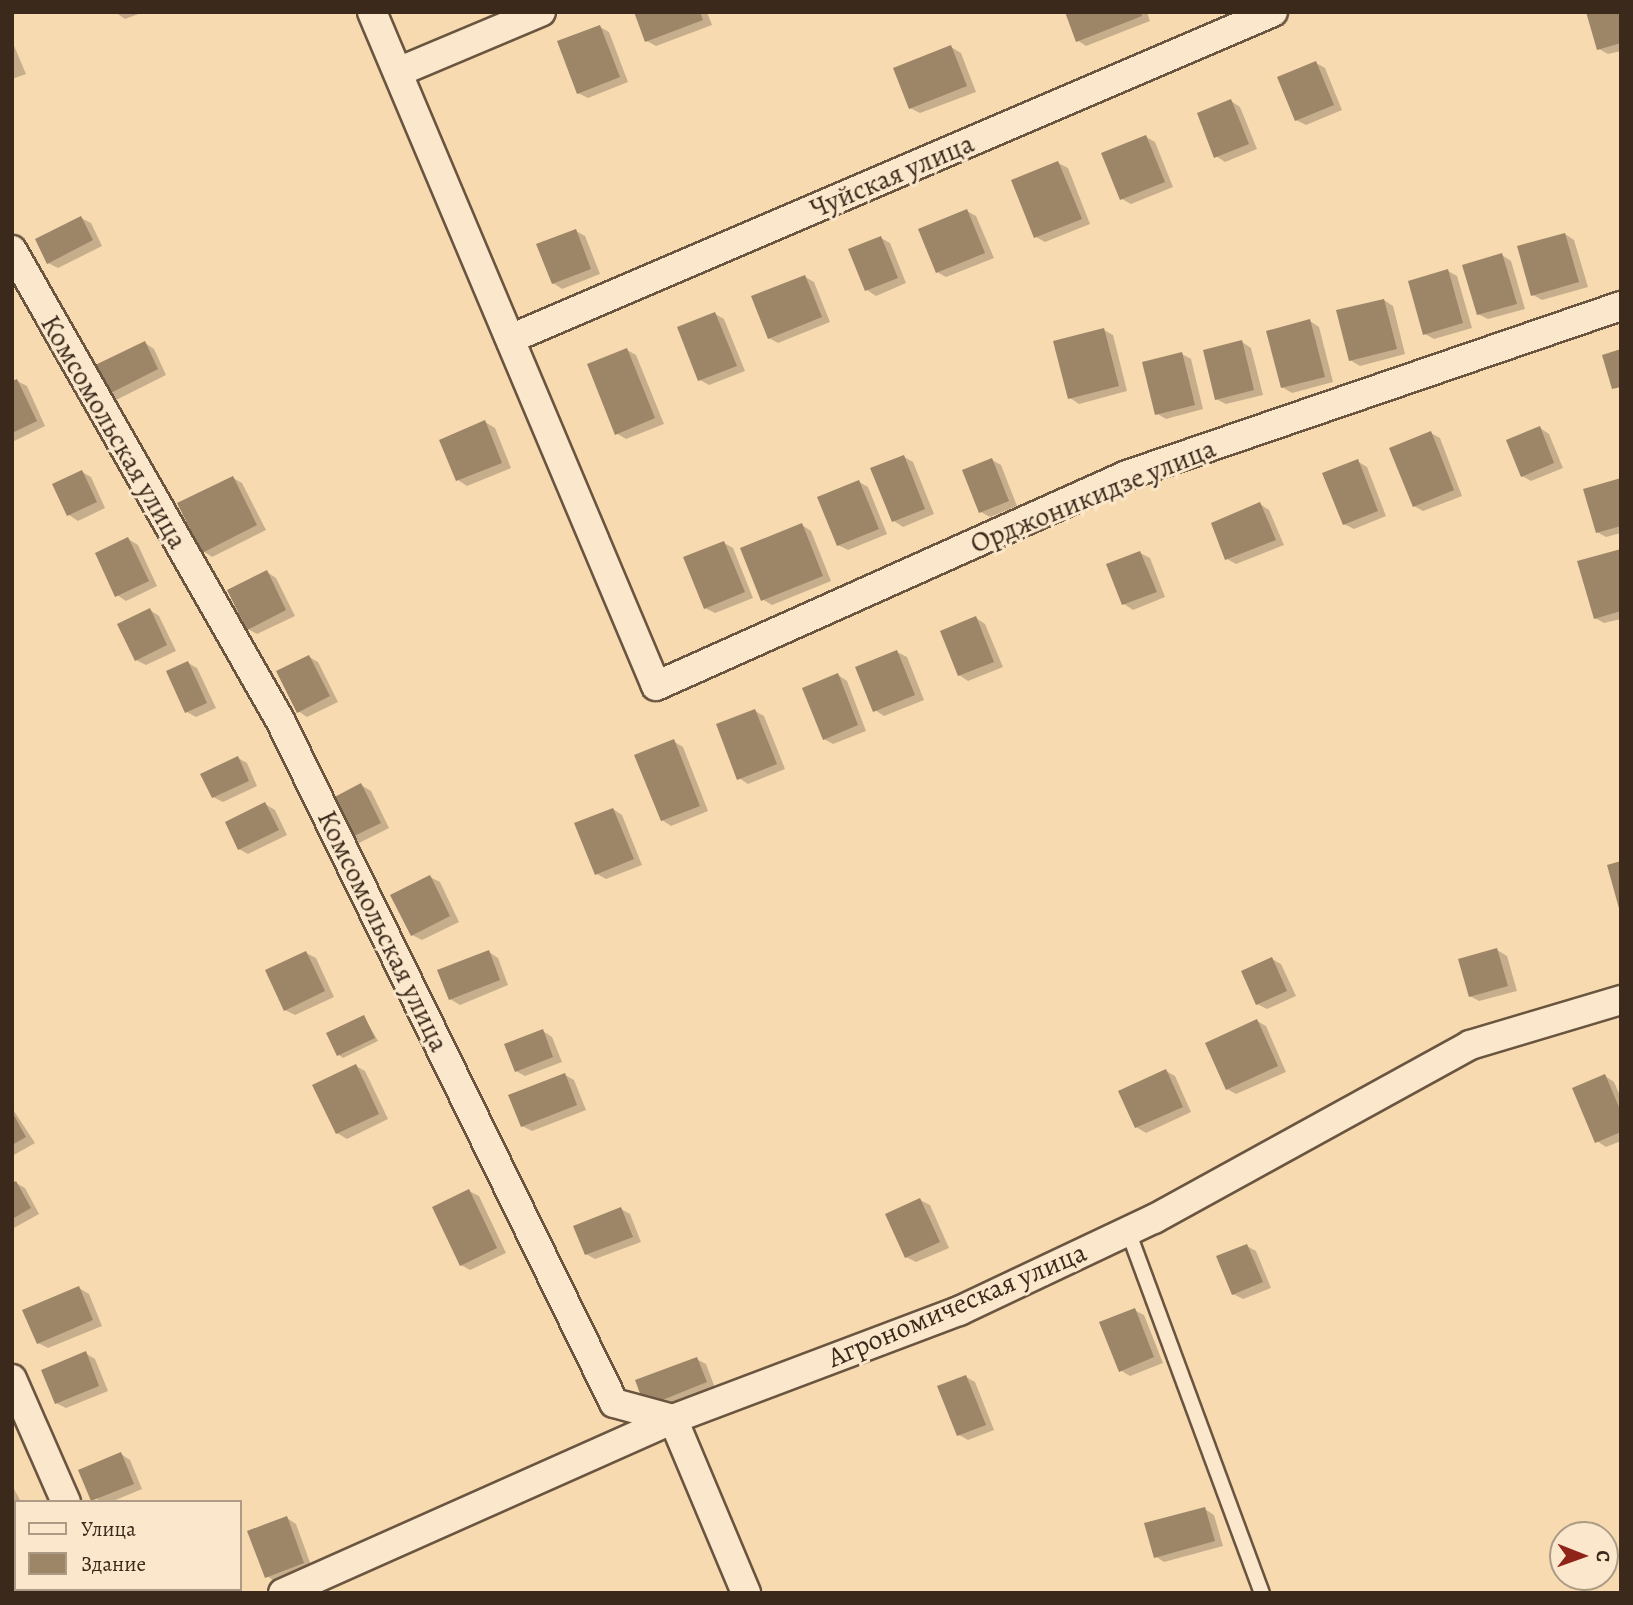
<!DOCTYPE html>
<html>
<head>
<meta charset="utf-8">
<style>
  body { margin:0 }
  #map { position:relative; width:1633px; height:1605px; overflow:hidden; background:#f8dab0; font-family:Alegreya,serif }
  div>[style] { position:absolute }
  .shadow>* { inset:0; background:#0003 }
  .building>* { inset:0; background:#9d8568 }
  .roads { filter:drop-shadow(2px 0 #6a5540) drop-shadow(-2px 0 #6a5540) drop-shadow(0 2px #6a5540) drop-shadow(0 -2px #6a5540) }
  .lane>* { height:14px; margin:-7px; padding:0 7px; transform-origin:7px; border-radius:7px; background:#fae7cc }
  .street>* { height:28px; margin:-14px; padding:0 14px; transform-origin:14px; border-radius:14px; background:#fae7cc }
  span { translate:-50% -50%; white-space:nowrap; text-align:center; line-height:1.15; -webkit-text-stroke:6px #fae7cc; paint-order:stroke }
  .street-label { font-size:28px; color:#3b291b }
  .frame { position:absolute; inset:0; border:14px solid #3b291b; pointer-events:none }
  .legend { position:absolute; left:14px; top:1500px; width:228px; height:91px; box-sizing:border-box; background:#fae7cc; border:2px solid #ae9b85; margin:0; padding:9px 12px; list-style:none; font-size:21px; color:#3b291b }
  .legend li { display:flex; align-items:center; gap:14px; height:35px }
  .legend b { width:35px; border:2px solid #ae9b85 }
  .north { position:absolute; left:1549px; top:1521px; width:70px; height:70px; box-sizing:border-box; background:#fae7cc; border:2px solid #ae9b85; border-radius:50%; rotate:91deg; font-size:19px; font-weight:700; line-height:28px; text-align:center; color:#3b291b }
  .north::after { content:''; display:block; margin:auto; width:24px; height:32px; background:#8f2418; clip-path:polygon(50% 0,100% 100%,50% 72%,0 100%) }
</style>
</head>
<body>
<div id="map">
  <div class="shadow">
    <i style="clip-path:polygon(115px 12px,144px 12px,125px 19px)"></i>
    <i style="clip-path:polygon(636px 12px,707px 12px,712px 25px,656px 46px,647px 41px)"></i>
    <i style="clip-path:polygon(1067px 12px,1147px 12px,1150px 21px,1086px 46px,1077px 40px)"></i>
    <i style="clip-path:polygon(1621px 12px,1621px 51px,1608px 54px,1599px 49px)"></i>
    <i style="clip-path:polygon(600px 27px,609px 32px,628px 82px,588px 98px,578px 93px)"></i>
    <i style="clip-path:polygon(12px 41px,26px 74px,12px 79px)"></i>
    <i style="clip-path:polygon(951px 47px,961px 53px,976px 92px,920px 113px,910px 108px)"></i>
    <i style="clip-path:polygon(1316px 63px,1325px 68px,1342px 110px,1306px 125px,1296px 120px)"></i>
    <i style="clip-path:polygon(1231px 101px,1240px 107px,1257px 149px,1225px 162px,1216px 156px)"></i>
    <i style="clip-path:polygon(1146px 137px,1155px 142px,1173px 187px,1131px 204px,1122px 199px)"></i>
    <i style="clip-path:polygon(1058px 163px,1068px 168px,1090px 224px,1045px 242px,1036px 237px)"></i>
    <i style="clip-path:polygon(967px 211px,976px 216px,994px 258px,946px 277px,937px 272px)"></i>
    <i style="clip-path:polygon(81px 218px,91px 223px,102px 246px,58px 268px,48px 263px)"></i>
    <i style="clip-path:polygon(576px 231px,585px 236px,600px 274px,562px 289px,553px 283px)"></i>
    <i style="clip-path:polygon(1565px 234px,1574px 240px,1588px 287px,1542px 300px,1533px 295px)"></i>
    <i style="clip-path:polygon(881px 238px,890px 243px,906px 283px,876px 296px,867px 290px)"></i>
    <i style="clip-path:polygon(1502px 255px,1511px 261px,1525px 309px,1488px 319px,1478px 314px)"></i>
    <i style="clip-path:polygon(1448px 271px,1457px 276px,1472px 328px,1434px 339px,1425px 334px)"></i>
    <i style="clip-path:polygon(805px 277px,814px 282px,830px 322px,778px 343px,769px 338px)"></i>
    <i style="clip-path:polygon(1384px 300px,1393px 306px,1405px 354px,1360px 366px,1350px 360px)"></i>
    <i style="clip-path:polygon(715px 314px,724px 319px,745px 371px,709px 385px,700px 380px)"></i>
    <i style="clip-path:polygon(1310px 321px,1319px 327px,1333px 382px,1292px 393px,1282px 387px)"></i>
    <i style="clip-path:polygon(1104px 330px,1113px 335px,1127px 391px,1079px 404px,1070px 398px)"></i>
    <i style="clip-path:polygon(1242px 342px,1251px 348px,1263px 395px,1226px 404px,1216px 399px)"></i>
    <i style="clip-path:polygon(145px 343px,154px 349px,166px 375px,114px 401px,105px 395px)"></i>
    <i style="clip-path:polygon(627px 350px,636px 355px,664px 424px,626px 439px,616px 433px)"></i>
    <i style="clip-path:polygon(1182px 354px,1191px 359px,1203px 409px,1166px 419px,1156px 413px)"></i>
    <i style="clip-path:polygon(17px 381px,27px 386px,45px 426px,12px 442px,12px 383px)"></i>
    <i style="clip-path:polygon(485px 422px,495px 428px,511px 468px,467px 486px,458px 480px)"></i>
    <i style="clip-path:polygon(1540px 428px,1549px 434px,1563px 468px,1531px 481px,1522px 476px)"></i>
    <i style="clip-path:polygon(1431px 433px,1440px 438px,1462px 496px,1423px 511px,1414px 506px)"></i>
    <i style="clip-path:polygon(904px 457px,913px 462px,934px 514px,903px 527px,894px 521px)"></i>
    <i style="clip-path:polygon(992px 460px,1001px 465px,1017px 506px,990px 517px,981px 512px)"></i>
    <i style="clip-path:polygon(1357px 461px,1367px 467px,1386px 516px,1354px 529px,1344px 524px)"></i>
    <i style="clip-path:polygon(82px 472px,91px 477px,105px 508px,78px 521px,69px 515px)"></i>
    <i style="clip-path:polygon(233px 478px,242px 483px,266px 530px,212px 557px,203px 551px)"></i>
    <i style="clip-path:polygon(1621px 480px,1621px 533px,1606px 537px,1597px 532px)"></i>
    <i style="clip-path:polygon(859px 482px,868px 487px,887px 534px,848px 550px,838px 545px)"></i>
    <i style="clip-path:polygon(1260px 504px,1269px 510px,1284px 545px,1236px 564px,1227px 559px)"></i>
    <i style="clip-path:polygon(802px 525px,811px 531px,831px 581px,772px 605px,762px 599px)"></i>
    <i style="clip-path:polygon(128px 539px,138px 545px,157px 586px,126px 601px,117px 595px)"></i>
    <i style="clip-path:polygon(724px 543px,733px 548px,753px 598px,715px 613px,705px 608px)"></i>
    <i style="clip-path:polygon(1621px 550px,1621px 619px,1604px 623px,1595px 618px)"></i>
    <i style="clip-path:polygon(1140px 553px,1150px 558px,1165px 597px,1133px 610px,1124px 604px)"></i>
    <i style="clip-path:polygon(267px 572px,276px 578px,295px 616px,257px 634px,248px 629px)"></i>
    <i style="clip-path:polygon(150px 610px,159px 616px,176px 651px,146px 665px,136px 660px)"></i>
    <i style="clip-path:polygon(976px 618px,985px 624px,1003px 667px,968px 681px,959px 675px)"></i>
    <i style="clip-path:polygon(897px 652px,907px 657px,924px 700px,884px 716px,875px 710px)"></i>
    <i style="clip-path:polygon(309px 657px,318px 662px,338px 702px,307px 717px,298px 711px)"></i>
    <i style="clip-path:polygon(188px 663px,197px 668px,216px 708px,196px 717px,187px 712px)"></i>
    <i style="clip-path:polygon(838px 675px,847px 681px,866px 731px,833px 744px,824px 739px)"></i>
    <i style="clip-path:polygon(755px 711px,764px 716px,785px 769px,748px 784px,739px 778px)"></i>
    <i style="clip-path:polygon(673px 741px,683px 747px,708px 811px,671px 826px,662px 820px)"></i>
    <i style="clip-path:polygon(238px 758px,247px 763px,257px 786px,223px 802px,213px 797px)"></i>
    <i style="clip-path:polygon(361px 785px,371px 791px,389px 828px,359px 843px,350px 838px)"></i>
    <i style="clip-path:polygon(265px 804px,275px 810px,287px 835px,248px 854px,239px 849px)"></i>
    <i style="clip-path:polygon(613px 809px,622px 815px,642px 865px,606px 879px,597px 874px)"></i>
    <i style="clip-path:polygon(430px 877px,440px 882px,459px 922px,422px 940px,412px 935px)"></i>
    <i style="clip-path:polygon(1497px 950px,1507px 956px,1517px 991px,1479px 1001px,1470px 996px)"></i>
    <i style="clip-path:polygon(489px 952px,498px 958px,508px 985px,460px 1005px,450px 999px)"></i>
    <i style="clip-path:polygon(306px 953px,316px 958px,334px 997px,295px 1015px,285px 1010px)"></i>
    <i style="clip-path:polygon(1272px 959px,1281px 964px,1296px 996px,1267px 1009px,1257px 1004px)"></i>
    <i style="clip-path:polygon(364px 1017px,378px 1041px,343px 1058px,339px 1055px,329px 1034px)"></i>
    <i style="clip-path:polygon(1257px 1021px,1266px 1026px,1286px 1072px,1236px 1094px,1227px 1089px)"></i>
    <i style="clip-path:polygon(543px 1031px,552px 1037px,562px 1062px,525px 1076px,516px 1071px)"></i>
    <i style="clip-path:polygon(356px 1066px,365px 1071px,388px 1119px,347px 1139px,337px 1133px)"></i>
    <i style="clip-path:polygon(1166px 1071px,1175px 1076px,1191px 1112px,1146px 1133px,1136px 1127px)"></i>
    <i style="clip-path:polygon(565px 1075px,574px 1080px,586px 1110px,532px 1131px,522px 1126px)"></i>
    <i style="clip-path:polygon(1605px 1076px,1614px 1082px,1621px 1098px,1621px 1141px,1606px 1147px,1597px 1141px)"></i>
    <i style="clip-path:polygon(12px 1108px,35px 1143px,12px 1156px)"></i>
    <i style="clip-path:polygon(16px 1183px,25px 1188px,39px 1214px,12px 1229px)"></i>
    <i style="clip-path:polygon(469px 1191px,479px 1196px,506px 1253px,470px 1270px,461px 1265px)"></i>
    <i style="clip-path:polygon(920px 1200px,930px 1205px,949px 1248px,916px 1262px,906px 1257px)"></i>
    <i style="clip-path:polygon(621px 1209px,630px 1214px,641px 1242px,595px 1259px,586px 1254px)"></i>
    <i style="clip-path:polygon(1247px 1246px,1256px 1251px,1271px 1288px,1243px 1299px,1233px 1294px)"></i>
    <i style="clip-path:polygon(79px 1288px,89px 1294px,102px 1326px,48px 1348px,38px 1343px)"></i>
    <i style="clip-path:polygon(1134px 1310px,1144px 1315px,1163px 1363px,1130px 1376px,1120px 1370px)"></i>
    <i style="clip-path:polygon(85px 1353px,95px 1359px,108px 1391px,66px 1408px,56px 1403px)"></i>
    <i style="clip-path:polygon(696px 1359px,706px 1364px,715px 1388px,656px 1411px,647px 1405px)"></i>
    <i style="clip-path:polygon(966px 1377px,975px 1382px,994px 1430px,968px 1440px,959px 1435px)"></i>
    <i style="clip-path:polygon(121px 1454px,130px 1460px,142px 1489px,111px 1502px,96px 1502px)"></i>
    <i style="clip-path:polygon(12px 1485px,21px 1502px,16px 1502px,12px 1533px)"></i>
    <i style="clip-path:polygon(1205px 1509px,1214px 1515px,1223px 1546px,1164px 1562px,1155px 1556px)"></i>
    <i style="clip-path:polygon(287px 1518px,296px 1524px,312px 1568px,276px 1582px,267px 1576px)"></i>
  </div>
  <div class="building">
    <i style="clip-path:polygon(634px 12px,700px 12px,703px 20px,645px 42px)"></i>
    <i style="clip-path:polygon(1065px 12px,1141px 12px,1142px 16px,1076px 42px)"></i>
    <i style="clip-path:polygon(1586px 12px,1621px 12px,1621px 43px,1597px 50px)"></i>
    <i style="clip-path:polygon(600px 25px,620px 77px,577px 94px,557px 41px)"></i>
    <i style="clip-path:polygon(951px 45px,967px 86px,909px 109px,893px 68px)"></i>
    <i style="clip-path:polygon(1316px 61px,1334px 105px,1295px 121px,1277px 77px)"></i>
    <i style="clip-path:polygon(1231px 99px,1249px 144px,1214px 158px,1197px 113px)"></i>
    <i style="clip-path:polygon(1146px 135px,1165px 182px,1120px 200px,1101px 153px)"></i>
    <i style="clip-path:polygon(1058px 161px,1082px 219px,1034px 238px,1011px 180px)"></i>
    <i style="clip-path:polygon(967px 209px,985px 253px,936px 273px,918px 229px)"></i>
    <i style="clip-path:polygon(81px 216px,93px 240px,47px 264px,35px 239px)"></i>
    <i style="clip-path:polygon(576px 229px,591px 269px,552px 284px,536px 244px)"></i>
    <i style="clip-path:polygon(1565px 233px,1579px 282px,1531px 296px,1517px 246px)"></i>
    <i style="clip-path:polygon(881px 236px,898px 278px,865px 291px,848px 249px)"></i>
    <i style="clip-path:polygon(1502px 253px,1517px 304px,1477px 315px,1462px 265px)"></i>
    <i style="clip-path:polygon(1448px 269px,1463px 323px,1423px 335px,1408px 281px)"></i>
    <i style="clip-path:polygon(805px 275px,822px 317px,768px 339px,751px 296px)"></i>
    <i style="clip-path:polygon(1384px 299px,1397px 349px,1349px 361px,1336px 310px)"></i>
    <i style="clip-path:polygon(715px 312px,737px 366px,698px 381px,677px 327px)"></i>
    <i style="clip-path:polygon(1310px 319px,1325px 377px,1281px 388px,1266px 331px)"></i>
    <i style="clip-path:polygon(1104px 328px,1119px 386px,1068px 399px,1053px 341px)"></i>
    <i style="clip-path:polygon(1242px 340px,1254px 390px,1215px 400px,1203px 350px)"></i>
    <i style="clip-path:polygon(145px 341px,158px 369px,103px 397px,89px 368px)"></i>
    <i style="clip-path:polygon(627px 348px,655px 418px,615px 435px,587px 364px)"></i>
    <i style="clip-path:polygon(1621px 349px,1621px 387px,1612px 389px,1602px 355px)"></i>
    <i style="clip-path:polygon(1182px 352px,1195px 405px,1155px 415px,1142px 362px)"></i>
    <i style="clip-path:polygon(17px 379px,37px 421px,12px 433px,12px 381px)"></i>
    <i style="clip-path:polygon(485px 420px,502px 463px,456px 481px,439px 440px)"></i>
    <i style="clip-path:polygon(1540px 426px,1554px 463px,1521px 477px,1506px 440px)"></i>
    <i style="clip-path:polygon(1431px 431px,1454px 490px,1413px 507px,1389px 448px)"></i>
    <i style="clip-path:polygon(904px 455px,925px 509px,892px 522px,870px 468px)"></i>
    <i style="clip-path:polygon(992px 458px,1009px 501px,979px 513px,962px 470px)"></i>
    <i style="clip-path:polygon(1358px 459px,1378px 511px,1343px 525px,1322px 473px)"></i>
    <i style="clip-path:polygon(82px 470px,97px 502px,67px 516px,52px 484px)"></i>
    <i style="clip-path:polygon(233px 476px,257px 525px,202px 553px,177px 503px)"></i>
    <i style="clip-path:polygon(1621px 478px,1621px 526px,1596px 533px,1583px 489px)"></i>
    <i style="clip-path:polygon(859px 480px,879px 529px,837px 546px,817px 497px)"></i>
    <i style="clip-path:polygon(1260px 502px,1276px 540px,1225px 560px,1211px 523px)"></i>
    <i style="clip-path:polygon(802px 523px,823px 576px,761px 601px,740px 548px)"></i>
    <i style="clip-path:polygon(128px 537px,149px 581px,115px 597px,95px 553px)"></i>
    <i style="clip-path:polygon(724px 541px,745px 592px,704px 609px,683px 557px)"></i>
    <i style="clip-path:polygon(1621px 549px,1621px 611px,1594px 619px,1577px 561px)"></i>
    <i style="clip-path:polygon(1140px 551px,1157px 592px,1122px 605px,1106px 564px)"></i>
    <i style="clip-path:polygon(267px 570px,286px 610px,247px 630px,227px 590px)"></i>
    <i style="clip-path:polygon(150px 608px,167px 645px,135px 661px,117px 624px)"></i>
    <i style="clip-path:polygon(976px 616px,994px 662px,958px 676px,940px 631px)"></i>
    <i style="clip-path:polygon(897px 650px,915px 695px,873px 712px,855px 667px)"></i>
    <i style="clip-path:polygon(309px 655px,330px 696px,297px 713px,276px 671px)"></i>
    <i style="clip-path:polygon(188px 661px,207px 703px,185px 713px,166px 671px)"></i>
    <i style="clip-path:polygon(838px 673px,858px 725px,823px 740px,802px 688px)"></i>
    <i style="clip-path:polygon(755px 709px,777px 764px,737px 780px,716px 724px)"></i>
    <i style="clip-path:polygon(674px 739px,700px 806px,661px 821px,634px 755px)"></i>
    <i style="clip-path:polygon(238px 756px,249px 781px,212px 798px,200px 774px)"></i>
    <i style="clip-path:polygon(361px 783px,381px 823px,348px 839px,329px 800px)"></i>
    <i style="clip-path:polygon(265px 802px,279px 830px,238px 850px,225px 822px)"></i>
    <i style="clip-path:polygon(613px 808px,634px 859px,595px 875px,574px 823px)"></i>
    <i style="clip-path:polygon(1621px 861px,1621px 912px,1620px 912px,1607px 865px)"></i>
    <i style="clip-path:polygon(430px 875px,450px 916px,411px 936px,390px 895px)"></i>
    <i style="clip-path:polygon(1497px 948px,1508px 986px,1469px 997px,1458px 959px)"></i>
    <i style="clip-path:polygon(489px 950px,500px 980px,449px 1000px,437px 970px)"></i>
    <i style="clip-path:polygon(306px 951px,325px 991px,284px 1011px,265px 970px)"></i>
    <i style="clip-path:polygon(1272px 957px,1287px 991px,1256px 1005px,1241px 971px)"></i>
    <i style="clip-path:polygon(364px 1015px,375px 1038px,337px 1056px,326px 1033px)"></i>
    <i style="clip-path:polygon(1257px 1019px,1278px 1066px,1226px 1090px,1205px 1043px)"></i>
    <i style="clip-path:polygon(543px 1029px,553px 1057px,515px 1072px,504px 1044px)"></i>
    <i style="clip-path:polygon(356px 1064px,379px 1114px,336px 1134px,312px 1085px)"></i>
    <i style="clip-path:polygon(1166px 1069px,1183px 1107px,1135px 1128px,1118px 1091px)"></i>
    <i style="clip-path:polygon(565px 1073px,577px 1105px,521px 1127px,508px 1095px)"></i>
    <i style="clip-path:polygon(1605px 1074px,1621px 1112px,1621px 1132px,1595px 1143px,1572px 1088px)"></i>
    <i style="clip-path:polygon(12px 1112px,26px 1137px,12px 1145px)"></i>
    <i style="clip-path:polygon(16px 1181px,31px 1208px,12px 1219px,12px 1183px)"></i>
    <i style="clip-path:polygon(469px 1189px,497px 1248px,460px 1266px,432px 1207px)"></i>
    <i style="clip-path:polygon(920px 1198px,940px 1242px,905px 1258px,885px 1214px)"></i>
    <i style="clip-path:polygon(621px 1207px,633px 1237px,585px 1255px,573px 1226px)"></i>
    <i style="clip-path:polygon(1247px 1244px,1263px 1282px,1232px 1295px,1216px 1256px)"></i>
    <i style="clip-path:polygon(79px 1286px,93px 1320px,37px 1344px,22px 1310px)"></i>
    <i style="clip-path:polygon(1135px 1308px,1154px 1357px,1119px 1372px,1099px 1322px)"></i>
    <i style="clip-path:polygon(86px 1351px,99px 1386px,55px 1404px,41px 1370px)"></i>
    <i style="clip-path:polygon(697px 1357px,707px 1382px,645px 1407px,635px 1380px)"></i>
    <i style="clip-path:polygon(966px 1375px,986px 1425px,957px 1436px,937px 1386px)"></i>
    <i style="clip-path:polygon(121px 1452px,134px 1484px,91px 1501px,78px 1470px)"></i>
    <i style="clip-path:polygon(1205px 1507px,1215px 1541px,1154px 1558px,1144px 1523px)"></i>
    <i style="clip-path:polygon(287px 1516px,304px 1563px,265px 1578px,247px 1531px)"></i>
  </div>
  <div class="roads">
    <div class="lane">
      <i style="left:1128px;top:1231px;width:386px;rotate:69.7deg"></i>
    </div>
    <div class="street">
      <i style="left:372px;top:12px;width:731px;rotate:67.15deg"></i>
      <i style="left:656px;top:686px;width:516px;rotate:-24.13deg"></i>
      <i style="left:1127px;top:475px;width:522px;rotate:-18.89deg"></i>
      <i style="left:398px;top:72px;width:155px;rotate:-22.8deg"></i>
      <i style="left:12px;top:250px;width:541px;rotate:60.31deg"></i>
      <i style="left:280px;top:720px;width:760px;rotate:63.94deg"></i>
      <i style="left:614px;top:1403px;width:61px;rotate:15.2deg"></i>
      <i style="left:673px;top:1419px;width:189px;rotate:67.2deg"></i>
      <i style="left:510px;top:339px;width:830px;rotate:-23.2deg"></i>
      <i style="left:12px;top:1379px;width:134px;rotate:66.3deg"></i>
      <i style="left:105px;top:1589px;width:4px;rotate:63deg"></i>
      <i style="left:283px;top:1593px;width:427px;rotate:-24deg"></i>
      <i style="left:673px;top:1419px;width:306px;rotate:-20.7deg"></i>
      <i style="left:959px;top:1311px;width:216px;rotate:-25.3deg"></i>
      <i style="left:1154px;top:1219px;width:361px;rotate:-28.8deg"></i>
      <i style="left:1470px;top:1045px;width:158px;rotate:-16.6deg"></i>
    </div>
  </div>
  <div class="street-label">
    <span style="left:892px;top:176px;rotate:-23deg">Чуйская улица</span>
    <span style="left:114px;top:432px;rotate:60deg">Комсомольская улица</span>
    <span style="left:1093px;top:496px;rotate:-22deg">Орджоникидзе улица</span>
    <span style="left:383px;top:931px;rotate:64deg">Комсомольская улица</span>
    <span style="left:957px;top:1305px;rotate:-23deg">Агрономическая улица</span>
  </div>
  <div class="frame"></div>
  <ul class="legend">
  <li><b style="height:9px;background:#fae7cc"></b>Улица</li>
  <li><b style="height:19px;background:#9d8568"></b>Здание</li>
  </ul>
  <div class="north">С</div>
</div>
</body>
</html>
